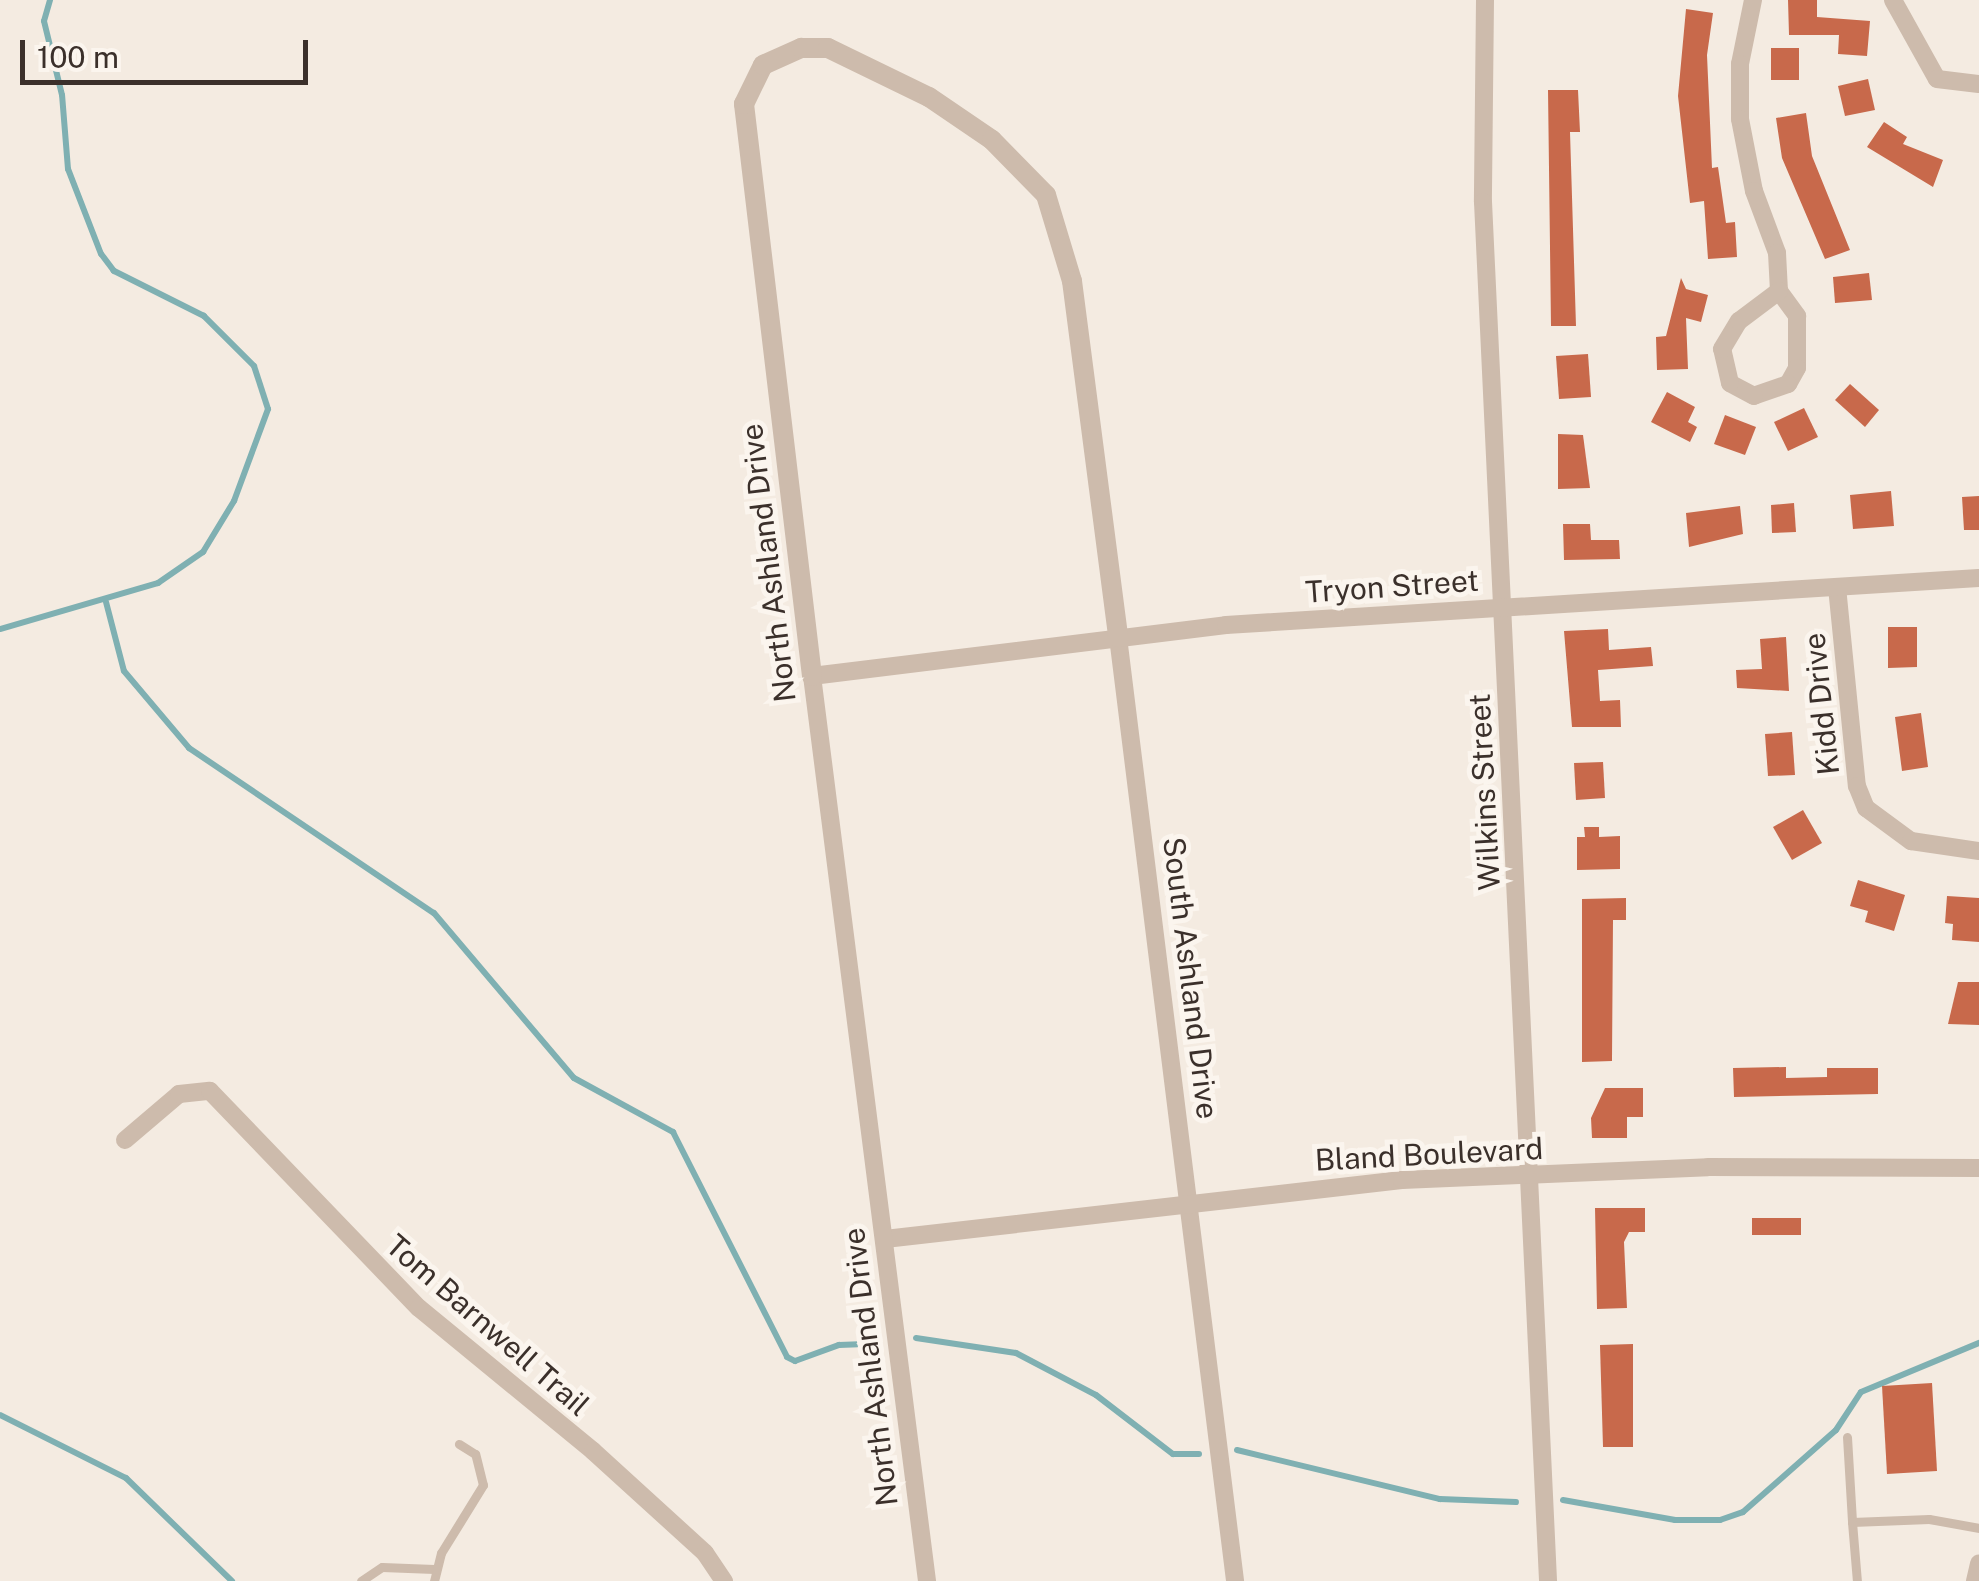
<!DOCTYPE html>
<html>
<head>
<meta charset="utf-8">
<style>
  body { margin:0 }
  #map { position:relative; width:1979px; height:1581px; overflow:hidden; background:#f4ebe1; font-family:"Public Sans",sans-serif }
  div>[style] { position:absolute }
  .stream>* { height:6px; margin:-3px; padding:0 3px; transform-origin:3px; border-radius:3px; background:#7fb0b2 }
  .building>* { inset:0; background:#c8694b }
  .service>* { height:9px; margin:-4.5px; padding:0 4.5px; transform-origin:4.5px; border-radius:4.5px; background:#cdbbac }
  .minor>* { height:18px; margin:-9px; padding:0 9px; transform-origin:9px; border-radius:9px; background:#cdbbac }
  .tertiary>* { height:20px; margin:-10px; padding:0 10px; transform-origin:10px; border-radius:10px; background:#cdbbac }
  span { translate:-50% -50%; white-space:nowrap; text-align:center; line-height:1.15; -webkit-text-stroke:10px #fbf5ee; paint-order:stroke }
  .street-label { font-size:30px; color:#3b302b }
  .scale { position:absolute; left:20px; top:40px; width:288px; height:45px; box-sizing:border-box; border:5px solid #3b302b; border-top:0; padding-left:12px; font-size:30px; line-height:35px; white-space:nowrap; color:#3b302b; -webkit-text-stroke:8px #fbf5ee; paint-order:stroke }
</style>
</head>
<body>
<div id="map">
  <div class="stream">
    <i style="left:106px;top:602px;width:71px;rotate:75.4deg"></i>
    <i style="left:124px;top:671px;width:101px;rotate:49.8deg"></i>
    <i style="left:189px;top:748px;width:295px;rotate:34deg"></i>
    <i style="left:434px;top:913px;width:216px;rotate:49.7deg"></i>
    <i style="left:574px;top:1078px;width:113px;rotate:28.6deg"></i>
    <i style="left:673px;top:1132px;width:252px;rotate:63.1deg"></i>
    <i style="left:787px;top:1357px;width:9px;rotate:27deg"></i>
    <i style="left:795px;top:1361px;width:47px;rotate:-20deg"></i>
    <i style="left:839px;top:1345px;width:33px;rotate:-2deg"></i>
    <i style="left:0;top:629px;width:165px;rotate:-16.2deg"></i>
    <i style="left:158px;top:583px;width:55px;rotate:-34.6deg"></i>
    <i style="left:203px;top:552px;width:60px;rotate:-58.7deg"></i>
    <i style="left:234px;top:501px;width:98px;rotate:-69.7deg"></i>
    <i style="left:268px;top:409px;width:45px;rotate:-108deg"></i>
    <i style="left:254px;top:366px;width:71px;rotate:-135deg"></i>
    <i style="left:204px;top:316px;width:101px;rotate:-153.4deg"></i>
    <i style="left:114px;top:271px;width:21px;rotate:-127deg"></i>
    <i style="left:101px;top:254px;width:91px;rotate:-111.2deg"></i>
    <i style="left:68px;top:169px;width:74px;rotate:-94.6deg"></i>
    <i style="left:62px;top:95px;width:76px;rotate:-103.7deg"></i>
    <i style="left:44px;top:21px;width:22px;rotate:-74deg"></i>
    <i style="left:916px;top:1338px;width:101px;rotate:8.5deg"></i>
    <i style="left:1016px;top:1353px;width:90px;rotate:27.7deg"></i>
    <i style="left:1096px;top:1395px;width:97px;rotate:37.5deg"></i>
    <i style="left:1173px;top:1454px;width:26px"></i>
    <i style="left:0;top:1415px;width:141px;rotate:26.6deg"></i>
    <i style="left:126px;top:1478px;width:148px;rotate:44.2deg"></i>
    <i style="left:1237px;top:1450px;width:209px;rotate:13.6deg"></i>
    <i style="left:1440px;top:1499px;width:76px;rotate:2.3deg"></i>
    <i style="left:1563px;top:1500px;width:114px;rotate:10.1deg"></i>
    <i style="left:1675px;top:1520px;width:45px"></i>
    <i style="left:1720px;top:1520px;width:24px;rotate:-19deg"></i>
    <i style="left:1743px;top:1512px;width:124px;rotate:-41.4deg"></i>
    <i style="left:1836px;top:1430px;width:45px;rotate:-56.7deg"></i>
    <i style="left:1861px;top:1392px;width:128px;rotate:-22.6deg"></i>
  </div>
  <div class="building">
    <i style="clip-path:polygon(1788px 0,1817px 0,1817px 17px,1870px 21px,1867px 56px,1838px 54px,1839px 35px,1789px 35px)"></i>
    <i style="clip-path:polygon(1686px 9px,1713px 13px,1707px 55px,1712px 168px,1718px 167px,1726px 223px,1735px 222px,1737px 257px,1708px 259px,1704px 201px,1690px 203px,1678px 96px)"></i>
    <i style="clip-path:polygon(1771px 48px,1799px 48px,1799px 80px,1771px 80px)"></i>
    <i style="clip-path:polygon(1868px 79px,1875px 110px,1845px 116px,1838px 86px)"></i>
    <i style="clip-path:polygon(1548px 90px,1578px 90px,1580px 132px,1570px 132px,1576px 326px,1551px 326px)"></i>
    <i style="clip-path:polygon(1806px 113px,1812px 156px,1850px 250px,1825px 259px,1782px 158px,1776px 118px)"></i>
    <i style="clip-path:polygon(1884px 122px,1907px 137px,1903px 144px,1943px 160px,1933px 187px,1867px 147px)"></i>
    <i style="clip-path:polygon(1869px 273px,1872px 300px,1835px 303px,1833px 277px)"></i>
    <i style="clip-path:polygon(1681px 278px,1686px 289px,1708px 295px,1701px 322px,1686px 318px,1688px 369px,1657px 370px,1656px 337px,1666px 336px)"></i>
    <i style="clip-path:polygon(1588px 354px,1591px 397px,1559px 399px,1556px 356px)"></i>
    <i style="clip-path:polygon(1850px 384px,1879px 410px,1865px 427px,1835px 400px)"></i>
    <i style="clip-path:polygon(1667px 392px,1695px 407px,1688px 422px,1697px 427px,1690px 442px,1651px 422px)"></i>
    <i style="clip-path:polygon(1804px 408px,1818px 437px,1788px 451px,1774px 422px)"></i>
    <i style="clip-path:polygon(1725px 415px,1756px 427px,1745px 455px,1714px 444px)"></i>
    <i style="clip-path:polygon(1558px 434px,1583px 435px,1590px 488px,1558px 489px)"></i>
    <i style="clip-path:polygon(1891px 491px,1894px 526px,1853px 529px,1850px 495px)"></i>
    <i style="clip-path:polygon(1979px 496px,1979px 530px,1964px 530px,1962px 497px)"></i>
    <i style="clip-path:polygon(1794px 503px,1796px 532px,1772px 533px,1771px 505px)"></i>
    <i style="clip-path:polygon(1740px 506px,1743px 534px,1689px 547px,1686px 513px)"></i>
    <i style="clip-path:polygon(1563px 524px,1590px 524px,1591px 540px,1619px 540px,1620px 559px,1564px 560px)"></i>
    <i style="clip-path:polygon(1888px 627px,1917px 627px,1917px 667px,1888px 668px)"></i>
    <i style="clip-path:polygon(1608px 629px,1609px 650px,1651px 647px,1653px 666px,1598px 670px,1600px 701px,1620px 700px,1621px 727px,1572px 727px,1564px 631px)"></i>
    <i style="clip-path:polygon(1786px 637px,1789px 691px,1737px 688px,1736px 670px,1762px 669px,1760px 639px)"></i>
    <i style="clip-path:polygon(1921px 713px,1928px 767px,1902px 771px,1895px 717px)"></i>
    <i style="clip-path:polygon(1792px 732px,1795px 775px,1768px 776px,1765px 734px)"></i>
    <i style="clip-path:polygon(1603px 762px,1605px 798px,1576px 800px,1574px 763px)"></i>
    <i style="clip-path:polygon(1803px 810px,1822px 843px,1792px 860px,1773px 827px)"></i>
    <i style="clip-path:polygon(1584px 827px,1599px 827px,1599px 837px,1620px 836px,1620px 869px,1577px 870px,1577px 837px,1585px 837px)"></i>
    <i style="clip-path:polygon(1858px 880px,1905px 895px,1894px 931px,1865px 922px,1868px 911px,1850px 906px)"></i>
    <i style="clip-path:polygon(1947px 896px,1979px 898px,1979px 942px,1952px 940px,1953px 924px,1945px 923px)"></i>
    <i style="clip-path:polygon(1626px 898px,1626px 920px,1613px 920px,1612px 1061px,1582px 1062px,1582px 899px)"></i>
    <i style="clip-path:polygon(1958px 982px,1979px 982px,1979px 1025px,1948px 1024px)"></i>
    <i style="clip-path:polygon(1786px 1067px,1786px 1078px,1827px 1077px,1827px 1068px,1878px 1068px,1878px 1094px,1734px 1097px,1733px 1068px)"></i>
    <i style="clip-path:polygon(1605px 1088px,1643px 1088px,1643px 1117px,1627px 1117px,1627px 1138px,1592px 1138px,1591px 1118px)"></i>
    <i style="clip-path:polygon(1595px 1208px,1645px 1208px,1645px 1232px,1629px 1232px,1624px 1242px,1627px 1308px,1597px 1309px)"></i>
    <i style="clip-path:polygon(1752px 1218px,1801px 1218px,1801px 1235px,1752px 1235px)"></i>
    <i style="clip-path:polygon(1633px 1344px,1633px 1447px,1603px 1447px,1600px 1345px)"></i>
    <i style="clip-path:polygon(1932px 1383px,1937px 1471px,1887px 1474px,1882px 1386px)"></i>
  </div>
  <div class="service">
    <i style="left:1847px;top:1437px;width:85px;rotate:86.6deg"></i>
    <i style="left:1852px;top:1522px;width:77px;rotate:-2.2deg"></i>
    <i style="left:1929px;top:1519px;width:51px;rotate:10.2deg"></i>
    <i style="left:1852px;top:1522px;width:59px;rotate:85.2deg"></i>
    <i style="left:361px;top:1581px;width:25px;rotate:-34deg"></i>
    <i style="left:382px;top:1567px;width:52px;rotate:2.2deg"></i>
    <i style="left:434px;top:1581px;width:29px;rotate:-76deg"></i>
    <i style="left:441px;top:1553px;width:80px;rotate:-58.3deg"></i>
    <i style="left:483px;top:1485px;width:32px;rotate:-104deg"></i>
    <i style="left:475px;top:1454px;width:19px;rotate:-148deg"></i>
  </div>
  <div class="minor">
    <i style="left:1485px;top:0;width:202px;rotate:90.6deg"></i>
    <i style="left:1483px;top:202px;width:1381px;rotate:87.3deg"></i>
    <i style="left:1753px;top:0;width:65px;rotate:101.5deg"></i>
    <i style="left:1740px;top:64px;width:55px;rotate:90deg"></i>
    <i style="left:1740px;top:119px;width:73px;rotate:79deg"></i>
    <i style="left:1754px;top:191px;width:66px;rotate:69.6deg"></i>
    <i style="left:1777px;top:253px;width:38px;rotate:87deg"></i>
    <i style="left:1893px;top:0;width:90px;rotate:60.9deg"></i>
    <i style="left:1937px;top:79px;width:42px;rotate:6.8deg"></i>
    <i style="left:1779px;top:291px;width:31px;rotate:54deg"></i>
    <i style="left:1797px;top:316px;width:52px;rotate:90deg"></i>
    <i style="left:1797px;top:368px;width:18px;rotate:119deg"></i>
    <i style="left:1788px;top:384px;width:36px;rotate:161deg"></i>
    <i style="left:1754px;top:396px;width:27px;rotate:-152deg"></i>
    <i style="left:1730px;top:383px;width:35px;rotate:-103deg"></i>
    <i style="left:1722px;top:349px;width:33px;rotate:-59deg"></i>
    <i style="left:1739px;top:321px;width:50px;rotate:-36.9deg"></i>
    <i style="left:1837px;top:587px;width:200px;rotate:84.3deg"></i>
    <i style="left:1857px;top:786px;width:24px;rotate:68deg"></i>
    <i style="left:1866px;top:808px;width:56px;rotate:36.3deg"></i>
    <i style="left:1911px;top:841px;width:69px;rotate:8.4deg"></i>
    <i style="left:1118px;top:637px;width:951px;rotate:82.93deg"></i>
    <i style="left:125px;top:1140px;width:71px;rotate:-40.4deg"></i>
    <i style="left:179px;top:1094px;width:31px;rotate:-6deg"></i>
    <i style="left:210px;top:1091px;width:301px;rotate:46.1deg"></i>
    <i style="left:419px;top:1308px;width:225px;rotate:39.4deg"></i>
    <i style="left:593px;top:1451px;width:151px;rotate:42.3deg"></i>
    <i style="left:705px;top:1553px;width:34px;rotate:56deg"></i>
    <i style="left:885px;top:1239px;width:520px;rotate:-6.51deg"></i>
    <i style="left:1402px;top:1180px;width:306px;rotate:-2.4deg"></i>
    <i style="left:1708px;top:1167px;width:271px;rotate:0.2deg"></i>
    <i style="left:927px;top:1581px;width:912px;rotate:-97.24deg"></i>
    <i style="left:812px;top:676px;width:417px;rotate:-7deg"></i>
    <i style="left:1226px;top:625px;width:754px;rotate:-3.57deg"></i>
    <i style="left:1975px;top:1581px;width:18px;rotate:-77deg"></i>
  </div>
  <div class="tertiary">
    <i style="left:812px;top:676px;width:576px;rotate:-96.78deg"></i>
    <i style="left:744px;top:104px;width:43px;rotate:-64deg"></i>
    <i style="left:763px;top:65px;width:42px;rotate:-24.1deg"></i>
    <i style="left:801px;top:48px;width:27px"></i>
    <i style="left:828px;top:48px;width:112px;rotate:25.9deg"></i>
    <i style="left:929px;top:97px;width:76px;rotate:34.3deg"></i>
    <i style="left:992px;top:140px;width:77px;rotate:45.5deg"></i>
    <i style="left:1046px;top:195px;width:90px;rotate:73.2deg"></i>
    <i style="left:1072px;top:281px;width:359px;rotate:82.6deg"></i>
  </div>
  <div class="street-label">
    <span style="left:768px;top:563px;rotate:-97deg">North Ashland Drive</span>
    <span style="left:1392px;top:586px;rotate:-4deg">Tryon Street</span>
    <span style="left:1821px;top:704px;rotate:-96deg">Kidd Drive</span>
    <span style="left:1484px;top:792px;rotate:-93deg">Wilkins Street</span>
    <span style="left:1191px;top:978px;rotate:83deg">South Ashland Drive</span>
    <span style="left:1429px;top:1154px;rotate:-3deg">Bland Boulevard</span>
    <span style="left:488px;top:1325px;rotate:41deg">Tom Barnwell Trail</span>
    <span style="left:870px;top:1367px;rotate:-97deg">North Ashland Drive</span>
  </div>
  <div class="scale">100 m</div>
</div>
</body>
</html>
